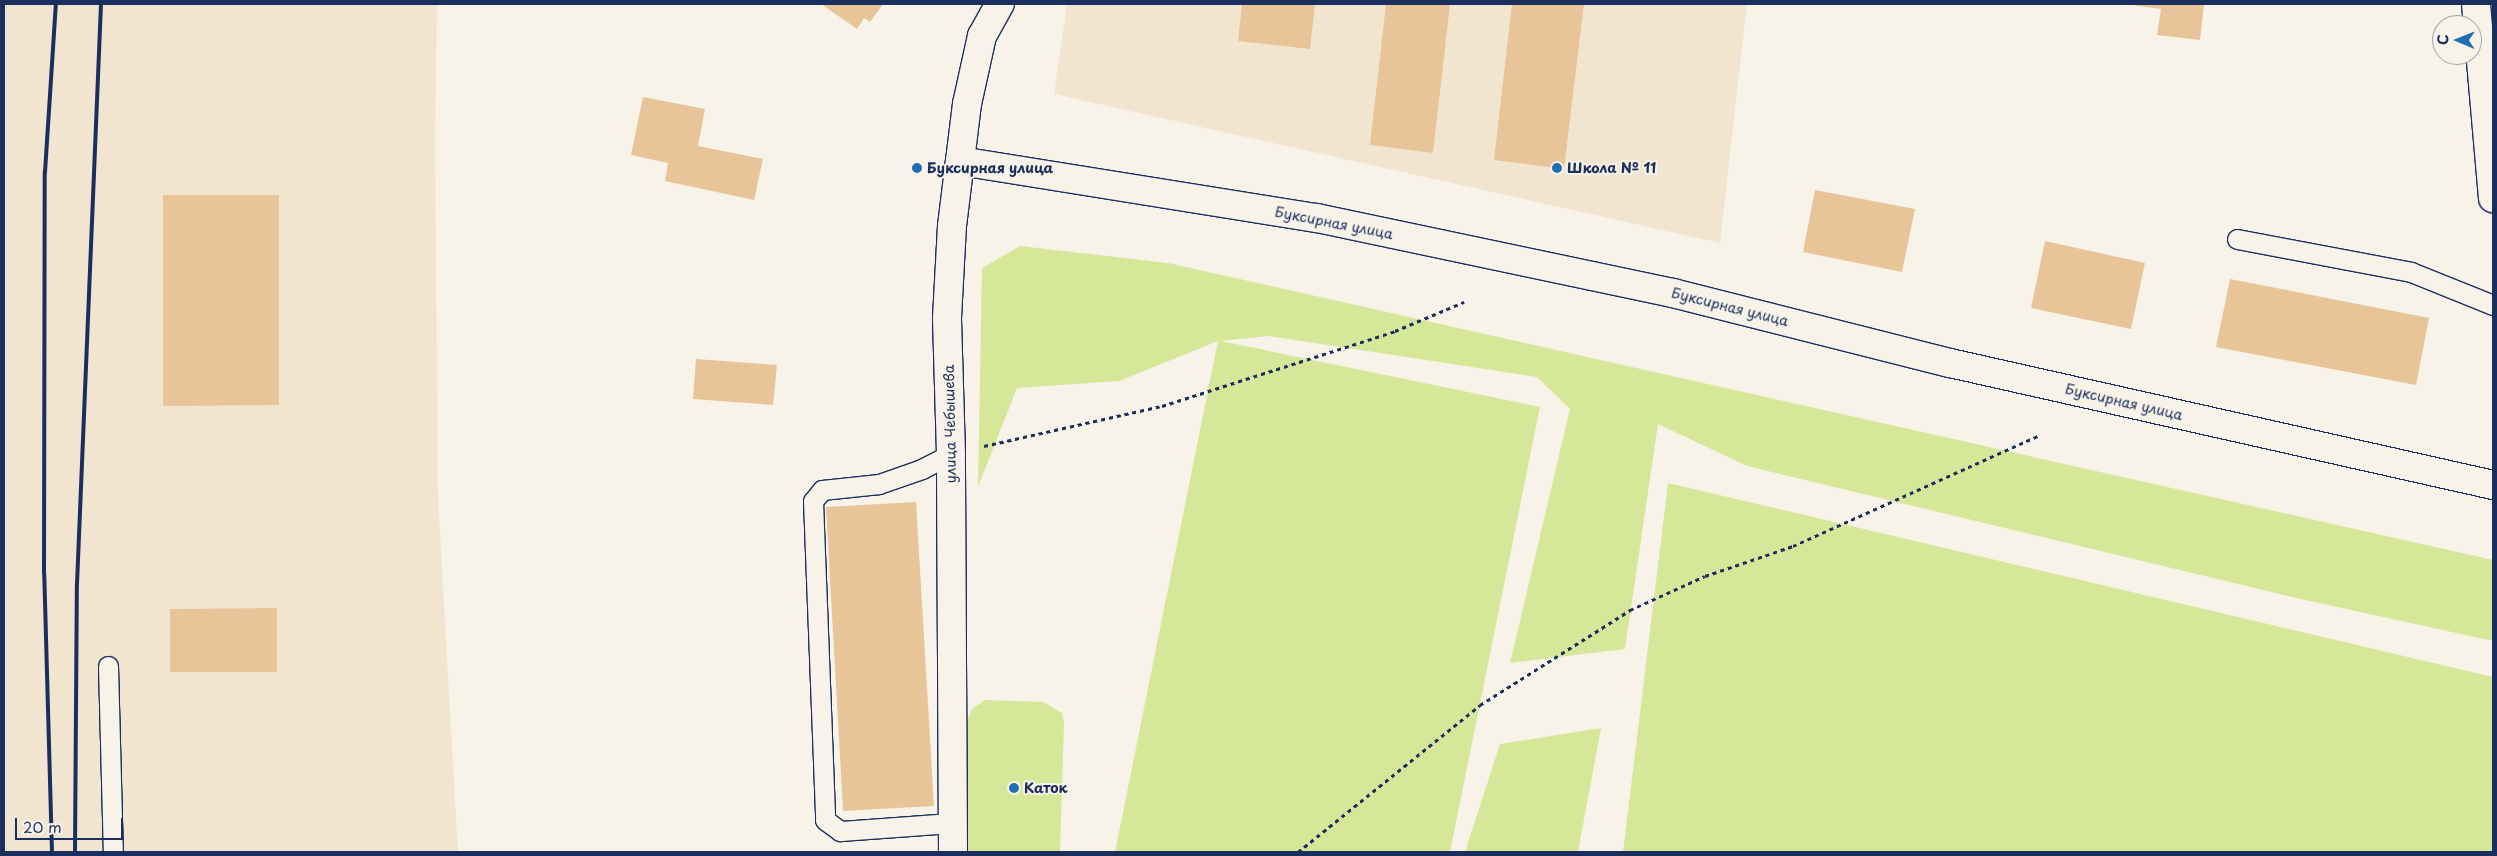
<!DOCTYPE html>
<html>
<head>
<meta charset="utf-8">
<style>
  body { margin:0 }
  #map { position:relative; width:2497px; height:856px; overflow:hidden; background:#f7f3e8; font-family:"Playpen Sans",sans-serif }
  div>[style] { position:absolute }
  .built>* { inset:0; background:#f2e5d0 }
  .green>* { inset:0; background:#d7e79a }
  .building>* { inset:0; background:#e8c499 }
  .path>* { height:3px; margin-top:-1.5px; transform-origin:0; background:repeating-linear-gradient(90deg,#1b2f5e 0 4px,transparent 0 8px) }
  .roads { filter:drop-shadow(1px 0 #1b2f5e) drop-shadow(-1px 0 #1b2f5e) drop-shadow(0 1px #1b2f5e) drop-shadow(0 -1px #1b2f5e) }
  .lane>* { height:19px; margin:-9.5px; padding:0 9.5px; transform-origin:9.5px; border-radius:9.5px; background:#f7f3e8 }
  .street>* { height:28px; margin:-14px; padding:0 14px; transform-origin:14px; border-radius:14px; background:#f7f3e8 }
  .rail>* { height:4px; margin:-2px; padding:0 2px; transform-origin:2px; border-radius:2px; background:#1b2f5e }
  .dots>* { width:14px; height:14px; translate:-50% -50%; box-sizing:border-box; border:2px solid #f7f3e8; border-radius:50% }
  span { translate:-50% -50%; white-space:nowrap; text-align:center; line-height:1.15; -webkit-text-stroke:4px #f7f3e8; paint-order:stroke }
  .poi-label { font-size:14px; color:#1b2f5e; font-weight:700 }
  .left { translate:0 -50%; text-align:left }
  .street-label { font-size:14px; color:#1b2f5e }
  .frame { position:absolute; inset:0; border:5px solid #1b2f5e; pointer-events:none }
  .north { position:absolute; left:2432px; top:15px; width:50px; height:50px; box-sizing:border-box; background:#f7f3e8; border:1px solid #9fa5b1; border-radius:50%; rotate:271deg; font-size:14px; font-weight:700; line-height:20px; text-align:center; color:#1b2f5e }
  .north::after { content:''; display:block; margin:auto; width:18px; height:22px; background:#1f6fb2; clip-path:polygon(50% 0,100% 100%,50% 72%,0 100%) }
  .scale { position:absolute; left:15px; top:818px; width:108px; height:22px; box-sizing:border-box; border:2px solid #1b2f5e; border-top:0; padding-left:6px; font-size:15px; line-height:18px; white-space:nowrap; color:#1b2f5e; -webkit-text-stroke:4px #f7f3e8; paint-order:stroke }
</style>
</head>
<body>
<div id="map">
  <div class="built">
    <i style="clip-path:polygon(4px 4px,437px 4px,435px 142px,438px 497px,458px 852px,4px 852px)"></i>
    <i style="clip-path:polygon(1067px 4px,1747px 4px,1720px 243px,1054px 94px)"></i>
  </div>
  <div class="green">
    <i style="clip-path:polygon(1020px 246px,1168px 263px,2493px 560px,2493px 641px,2296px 598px,1747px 466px,1658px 424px,1625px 649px,1510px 663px,1570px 409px,1537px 377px,1268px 336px,1221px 341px,1540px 407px,1450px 852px,1115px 852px,1218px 341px,1119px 381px,1017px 388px,978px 487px,982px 268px)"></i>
    <i style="clip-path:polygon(1668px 483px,2493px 677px,2493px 852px,1623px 852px)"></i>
    <i style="clip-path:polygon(985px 700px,1043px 702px,1062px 713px,1064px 722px,1060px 852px,966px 852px,966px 724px,972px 709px)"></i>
    <i style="clip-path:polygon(1601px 728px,1578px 852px,1465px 852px,1500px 744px)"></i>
  </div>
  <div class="building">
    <i style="clip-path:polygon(821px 4px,883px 4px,870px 22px,864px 18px,857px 29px)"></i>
    <i style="clip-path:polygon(1242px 4px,1315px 4px,1310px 49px,1238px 41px)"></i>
    <i style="clip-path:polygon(1386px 4px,1450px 4px,1433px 153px,1370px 145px)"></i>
    <i style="clip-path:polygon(1512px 4px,1584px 4px,1564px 169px,1494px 160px)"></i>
    <i style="clip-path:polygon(2125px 4px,2204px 4px,2200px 40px,2157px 35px,2161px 9px)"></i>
    <i style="clip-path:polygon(643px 97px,705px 109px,698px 146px,763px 159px,754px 200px,665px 181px,668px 163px,631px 155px)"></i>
    <i style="clip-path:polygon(1815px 190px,1915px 209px,1902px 272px,1803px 252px)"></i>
    <i style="clip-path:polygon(163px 195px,279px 195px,279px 405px,163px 406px)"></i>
    <i style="clip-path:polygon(2045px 241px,2145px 263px,2131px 329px,2031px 308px)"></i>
    <i style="clip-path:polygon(2230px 279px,2429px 318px,2416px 385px,2216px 347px)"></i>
    <i style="clip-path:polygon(696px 359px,777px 365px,773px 405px,693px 399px)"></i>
    <i style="clip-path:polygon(916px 502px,934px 806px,843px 811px,826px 507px)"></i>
    <i style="clip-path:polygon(277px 608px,277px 672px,170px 672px,170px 609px)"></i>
  </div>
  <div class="path">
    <i style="left:984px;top:446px;width:182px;rotate:-12.7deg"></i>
    <i style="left:1162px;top:406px;width:245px;rotate:-17.8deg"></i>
    <i style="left:1395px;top:331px;width:75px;rotate:-22.8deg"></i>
    <i style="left:1298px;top:852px;width:234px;rotate:-38.9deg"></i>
    <i style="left:1480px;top:705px;width:178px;rotate:-32.3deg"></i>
    <i style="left:1630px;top:610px;width:82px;rotate:-24.4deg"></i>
    <i style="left:1705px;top:576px;width:93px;rotate:-18.8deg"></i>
    <i style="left:1793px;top:546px;width:271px;rotate:-24.2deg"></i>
  </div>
  <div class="roads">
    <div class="lane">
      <i style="left:2237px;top:239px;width:177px;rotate:10.7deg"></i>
      <i style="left:2411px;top:272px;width:88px;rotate:21.9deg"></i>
      <i style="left:951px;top:454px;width:33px;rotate:153deg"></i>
      <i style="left:922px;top:469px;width:46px;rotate:160.8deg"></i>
      <i style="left:879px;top:484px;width:57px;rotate:174deg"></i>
      <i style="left:822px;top:490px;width:14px;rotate:129deg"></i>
      <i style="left:813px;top:501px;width:319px;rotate:87.8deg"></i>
      <i style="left:825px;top:820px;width:19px;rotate:36deg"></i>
      <i style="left:840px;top:831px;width:112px;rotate:-4.1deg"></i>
      <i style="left:108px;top:666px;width:186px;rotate:88.5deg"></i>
    </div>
    <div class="street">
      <i style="left:2476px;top:4px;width:195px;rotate:85deg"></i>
      <i style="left:960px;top:161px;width:362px;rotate:9.1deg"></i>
      <i style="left:1317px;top:218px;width:364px;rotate:11.9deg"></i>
      <i style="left:1673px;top:293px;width:286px;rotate:14.2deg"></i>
      <i style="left:1950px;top:363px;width:557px;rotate:12.66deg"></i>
      <i style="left:953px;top:852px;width:398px;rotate:-90.3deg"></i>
      <i style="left:951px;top:454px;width:136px;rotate:-91.7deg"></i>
      <i style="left:947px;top:318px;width:92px;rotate:-86.9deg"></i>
      <i style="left:952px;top:226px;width:123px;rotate:-83deg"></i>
      <i style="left:967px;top:104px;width:70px;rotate:-77.6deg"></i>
      <i style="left:982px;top:36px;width:37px;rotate:-61deg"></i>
    </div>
  </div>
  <div class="rail">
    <i style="left:52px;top:852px;width:279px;rotate:-91.6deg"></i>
    <i style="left:44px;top:573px;width:401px;rotate:-89.9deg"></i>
    <i style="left:45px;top:172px;width:168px;rotate:-86.3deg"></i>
    <i style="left:75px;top:852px;width:268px;rotate:-89.6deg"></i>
    <i style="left:77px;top:584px;width:580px;rotate:-87.63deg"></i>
  </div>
  <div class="dots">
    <i style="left:917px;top:168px;background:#1f6fb2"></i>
    <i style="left:1557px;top:168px;background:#1f6fb2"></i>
    <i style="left:1014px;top:788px;background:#1f6fb2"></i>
  </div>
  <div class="poi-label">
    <span class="left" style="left:927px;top:168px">Буксирная улица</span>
    <span class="left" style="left:1567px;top:168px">Школа № 11</span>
    <span class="left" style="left:1024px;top:788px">Каток</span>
  </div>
  <div class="street-label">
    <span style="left:1334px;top:223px;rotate:11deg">Буксирная улица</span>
    <span style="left:1730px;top:307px;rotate:14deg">Буксирная улица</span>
    <span style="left:2124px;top:402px;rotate:13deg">Буксирная улица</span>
    <span style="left:950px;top:424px;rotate:-91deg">улица Чебышева</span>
  </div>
  <div class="frame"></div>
  <div class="north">С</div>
  <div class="scale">20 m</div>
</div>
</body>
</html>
